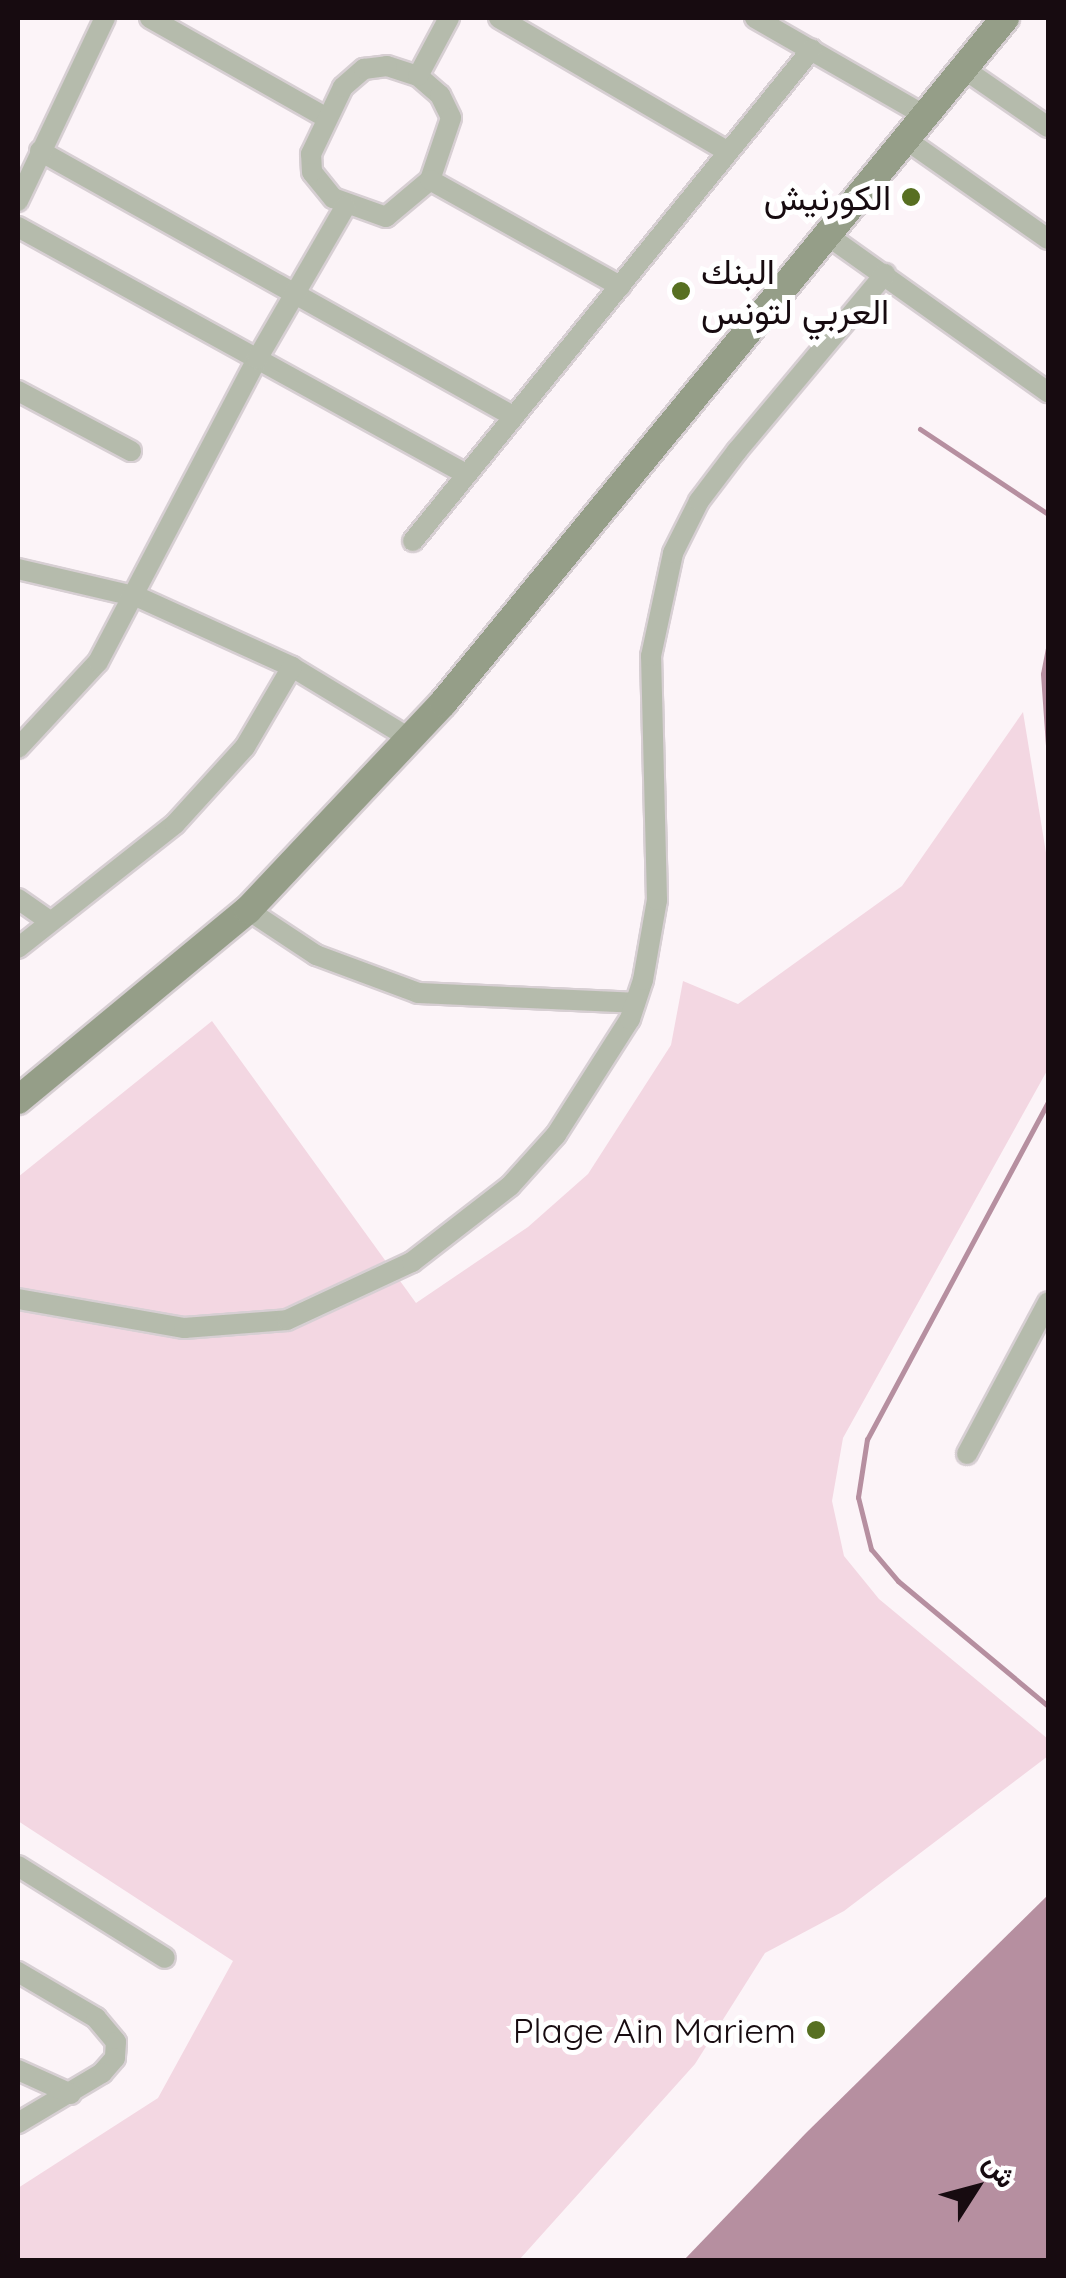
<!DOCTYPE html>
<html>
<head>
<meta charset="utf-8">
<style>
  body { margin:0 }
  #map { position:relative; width:1066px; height:2278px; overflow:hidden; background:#fcf4f8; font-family:Quicksand,Vazirmatn,sans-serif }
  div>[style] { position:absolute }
  .green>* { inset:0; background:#f3d7e2 }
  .water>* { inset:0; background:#b68fa0 }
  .stream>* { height:5px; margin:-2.5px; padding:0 2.5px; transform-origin:2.5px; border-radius:2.5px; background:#b68fa0 }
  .roads { filter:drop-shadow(2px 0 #d7cfd3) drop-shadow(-2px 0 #d7cfd3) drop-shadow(0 2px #d7cfd3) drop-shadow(0 -2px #d7cfd3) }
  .minor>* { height:20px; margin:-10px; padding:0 10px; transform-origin:10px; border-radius:10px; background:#b5bbac }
  .secondary>* { height:28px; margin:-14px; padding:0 14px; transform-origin:14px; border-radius:14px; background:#959e88 }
  .dots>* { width:28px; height:28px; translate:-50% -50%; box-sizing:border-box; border:5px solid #fff; border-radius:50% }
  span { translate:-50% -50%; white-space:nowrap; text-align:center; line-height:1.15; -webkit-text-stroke:10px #fff; paint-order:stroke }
  .poi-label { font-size:35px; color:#170b10 }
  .right { translate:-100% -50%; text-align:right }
  .left { translate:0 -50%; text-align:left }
  .frame { position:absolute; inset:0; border:20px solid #170b10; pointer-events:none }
  .north { position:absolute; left:926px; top:2138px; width:100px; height:100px; -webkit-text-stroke:8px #fff; paint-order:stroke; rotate:54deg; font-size:28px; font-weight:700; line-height:40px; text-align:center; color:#170b10 }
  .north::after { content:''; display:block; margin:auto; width:35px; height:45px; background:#170b10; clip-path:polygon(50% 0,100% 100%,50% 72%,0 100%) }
</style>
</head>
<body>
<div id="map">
  <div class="green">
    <i style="clip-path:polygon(1023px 712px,1048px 865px,1048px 1069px,843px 1438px,832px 1501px,844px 1556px,879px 1599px,1048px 1739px,1048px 1756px,844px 1911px,765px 1953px,695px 2064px,519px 2260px,18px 2260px,18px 2188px,158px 2098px,233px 1961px,18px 1821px,18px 1177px,212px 1021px,416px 1303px,528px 1227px,588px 1174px,671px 1045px,683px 981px,738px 1004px,902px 886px)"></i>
  </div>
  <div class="water">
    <i style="clip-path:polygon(1048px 1895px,1048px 2260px,684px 2260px,806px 2133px)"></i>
  </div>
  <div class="stream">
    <i style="left:920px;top:429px;width:154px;rotate:33.6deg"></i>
    <i style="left:1048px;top:648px;width:26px;rotate:101deg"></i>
    <i style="left:1043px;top:674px;width:71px;rotate:86deg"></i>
    <i style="left:1048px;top:1102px;width:383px;rotate:118.2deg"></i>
    <i style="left:867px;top:1439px;width:59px;rotate:98.8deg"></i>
    <i style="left:858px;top:1497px;width:54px;rotate:76deg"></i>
    <i style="left:871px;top:1549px;width:42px;rotate:49.8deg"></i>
    <i style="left:898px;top:1581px;width:195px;rotate:39.8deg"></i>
  </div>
  <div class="roads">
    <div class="minor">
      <i style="left:150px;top:18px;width:201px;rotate:29.5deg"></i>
      <i style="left:499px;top:18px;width:264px;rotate:30.3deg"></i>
      <i style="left:755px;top:18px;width:198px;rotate:29.9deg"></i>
      <i style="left:387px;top:66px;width:33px;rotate:18deg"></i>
      <i style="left:418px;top:76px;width:29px;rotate:41deg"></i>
      <i style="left:440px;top:95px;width:25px;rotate:64deg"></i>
      <i style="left:451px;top:118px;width:65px;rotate:108.7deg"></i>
      <i style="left:430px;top:180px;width:57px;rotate:139.9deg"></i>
      <i style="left:386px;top:217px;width:56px;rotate:-160.3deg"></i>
      <i style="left:333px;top:198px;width:33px;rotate:-129deg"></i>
      <i style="left:312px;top:172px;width:18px;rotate:-93deg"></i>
      <i style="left:311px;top:154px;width:74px;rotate:-64.5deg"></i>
      <i style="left:343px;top:87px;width:28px;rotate:-41deg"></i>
      <i style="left:364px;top:69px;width:23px;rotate:-7deg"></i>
      <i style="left:964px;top:69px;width:102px;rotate:34.6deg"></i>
      <i style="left:418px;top:76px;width:66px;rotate:-61.9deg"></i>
      <i style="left:908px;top:141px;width:171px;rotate:35deg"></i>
      <i style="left:40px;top:151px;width:540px;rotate:29.27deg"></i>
      <i style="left:430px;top:180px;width:218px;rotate:29.2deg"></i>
      <i style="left:18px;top:201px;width:203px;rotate:-64.6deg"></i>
      <i style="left:18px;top:227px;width:512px;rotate:28.87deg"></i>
      <i style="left:824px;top:233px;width:275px;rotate:35.4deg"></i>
      <i style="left:18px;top:391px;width:128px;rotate:28deg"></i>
      <i style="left:413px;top:541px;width:633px;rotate:-50.96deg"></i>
      <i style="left:18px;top:569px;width:123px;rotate:13.1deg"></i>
      <i style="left:138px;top:597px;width:169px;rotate:24.4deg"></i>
      <i style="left:292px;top:667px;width:139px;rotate:31.2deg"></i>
      <i style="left:18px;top:748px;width:117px;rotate:-47.1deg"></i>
      <i style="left:98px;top:662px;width:342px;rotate:-62.3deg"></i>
      <i style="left:257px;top:359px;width:176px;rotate:-59.9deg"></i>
      <i style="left:18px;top:899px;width:38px;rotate:35deg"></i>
      <i style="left:248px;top:910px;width:82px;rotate:33.5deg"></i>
      <i style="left:316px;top:955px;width:109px;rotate:20.4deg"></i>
      <i style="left:418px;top:993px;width:217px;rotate:2.6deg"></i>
      <i style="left:18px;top:948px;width:200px;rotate:-38.3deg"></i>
      <i style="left:175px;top:824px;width:104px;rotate:-47.7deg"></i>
      <i style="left:245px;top:747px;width:93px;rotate:-59.6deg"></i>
      <i style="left:18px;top:1299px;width:169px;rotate:9.9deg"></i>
      <i style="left:184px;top:1328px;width:103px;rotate:-4.4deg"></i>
      <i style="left:287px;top:1320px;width:138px;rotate:-24.9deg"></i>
      <i style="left:412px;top:1262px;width:124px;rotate:-37.8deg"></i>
      <i style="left:510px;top:1186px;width:69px;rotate:-48deg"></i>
      <i style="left:556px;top:1135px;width:138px;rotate:-57.5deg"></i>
      <i style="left:630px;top:1019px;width:41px;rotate:-71.6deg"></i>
      <i style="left:643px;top:980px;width:81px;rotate:-80.1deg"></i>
      <i style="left:657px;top:900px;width:244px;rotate:-91.4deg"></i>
      <i style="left:651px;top:656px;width:105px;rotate:-77.9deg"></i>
      <i style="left:673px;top:553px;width:58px;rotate:-63.4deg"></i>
      <i style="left:699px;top:501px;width:63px;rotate:-52.8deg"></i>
      <i style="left:737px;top:451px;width:231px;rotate:-50.1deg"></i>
      <i style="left:967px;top:1454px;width:172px;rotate:-61.9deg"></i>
      <i style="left:18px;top:1866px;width:173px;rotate:32deg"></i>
      <i style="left:18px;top:1972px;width:91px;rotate:30.5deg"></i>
      <i style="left:96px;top:2018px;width:31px;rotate:50deg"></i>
      <i style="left:116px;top:2042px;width:16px;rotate:94deg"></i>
      <i style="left:115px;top:2058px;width:20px;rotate:131deg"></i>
      <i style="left:102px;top:2073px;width:98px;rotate:149.2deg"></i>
      <i style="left:18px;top:2070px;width:58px;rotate:24.4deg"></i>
    </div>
    <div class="secondary">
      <i style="left:18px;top:1100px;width:298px;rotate:-39.6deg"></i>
      <i style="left:248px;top:910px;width:284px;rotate:-46.7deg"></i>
      <i style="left:443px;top:703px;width:886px;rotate:-50.63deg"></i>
    </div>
  </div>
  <div class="dots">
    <i style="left:911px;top:197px;background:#576f21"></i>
    <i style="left:681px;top:291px;background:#576f21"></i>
    <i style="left:816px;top:2030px;background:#576f21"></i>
  </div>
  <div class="poi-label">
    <span class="right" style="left:891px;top:197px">الكورنيش</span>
    <span class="left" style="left:701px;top:291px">البنك<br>العربي لتونس</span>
    <span class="right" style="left:796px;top:2030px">Plage Ain Mariem</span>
  </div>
  <div class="frame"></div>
  <div class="north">ش</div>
</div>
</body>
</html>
